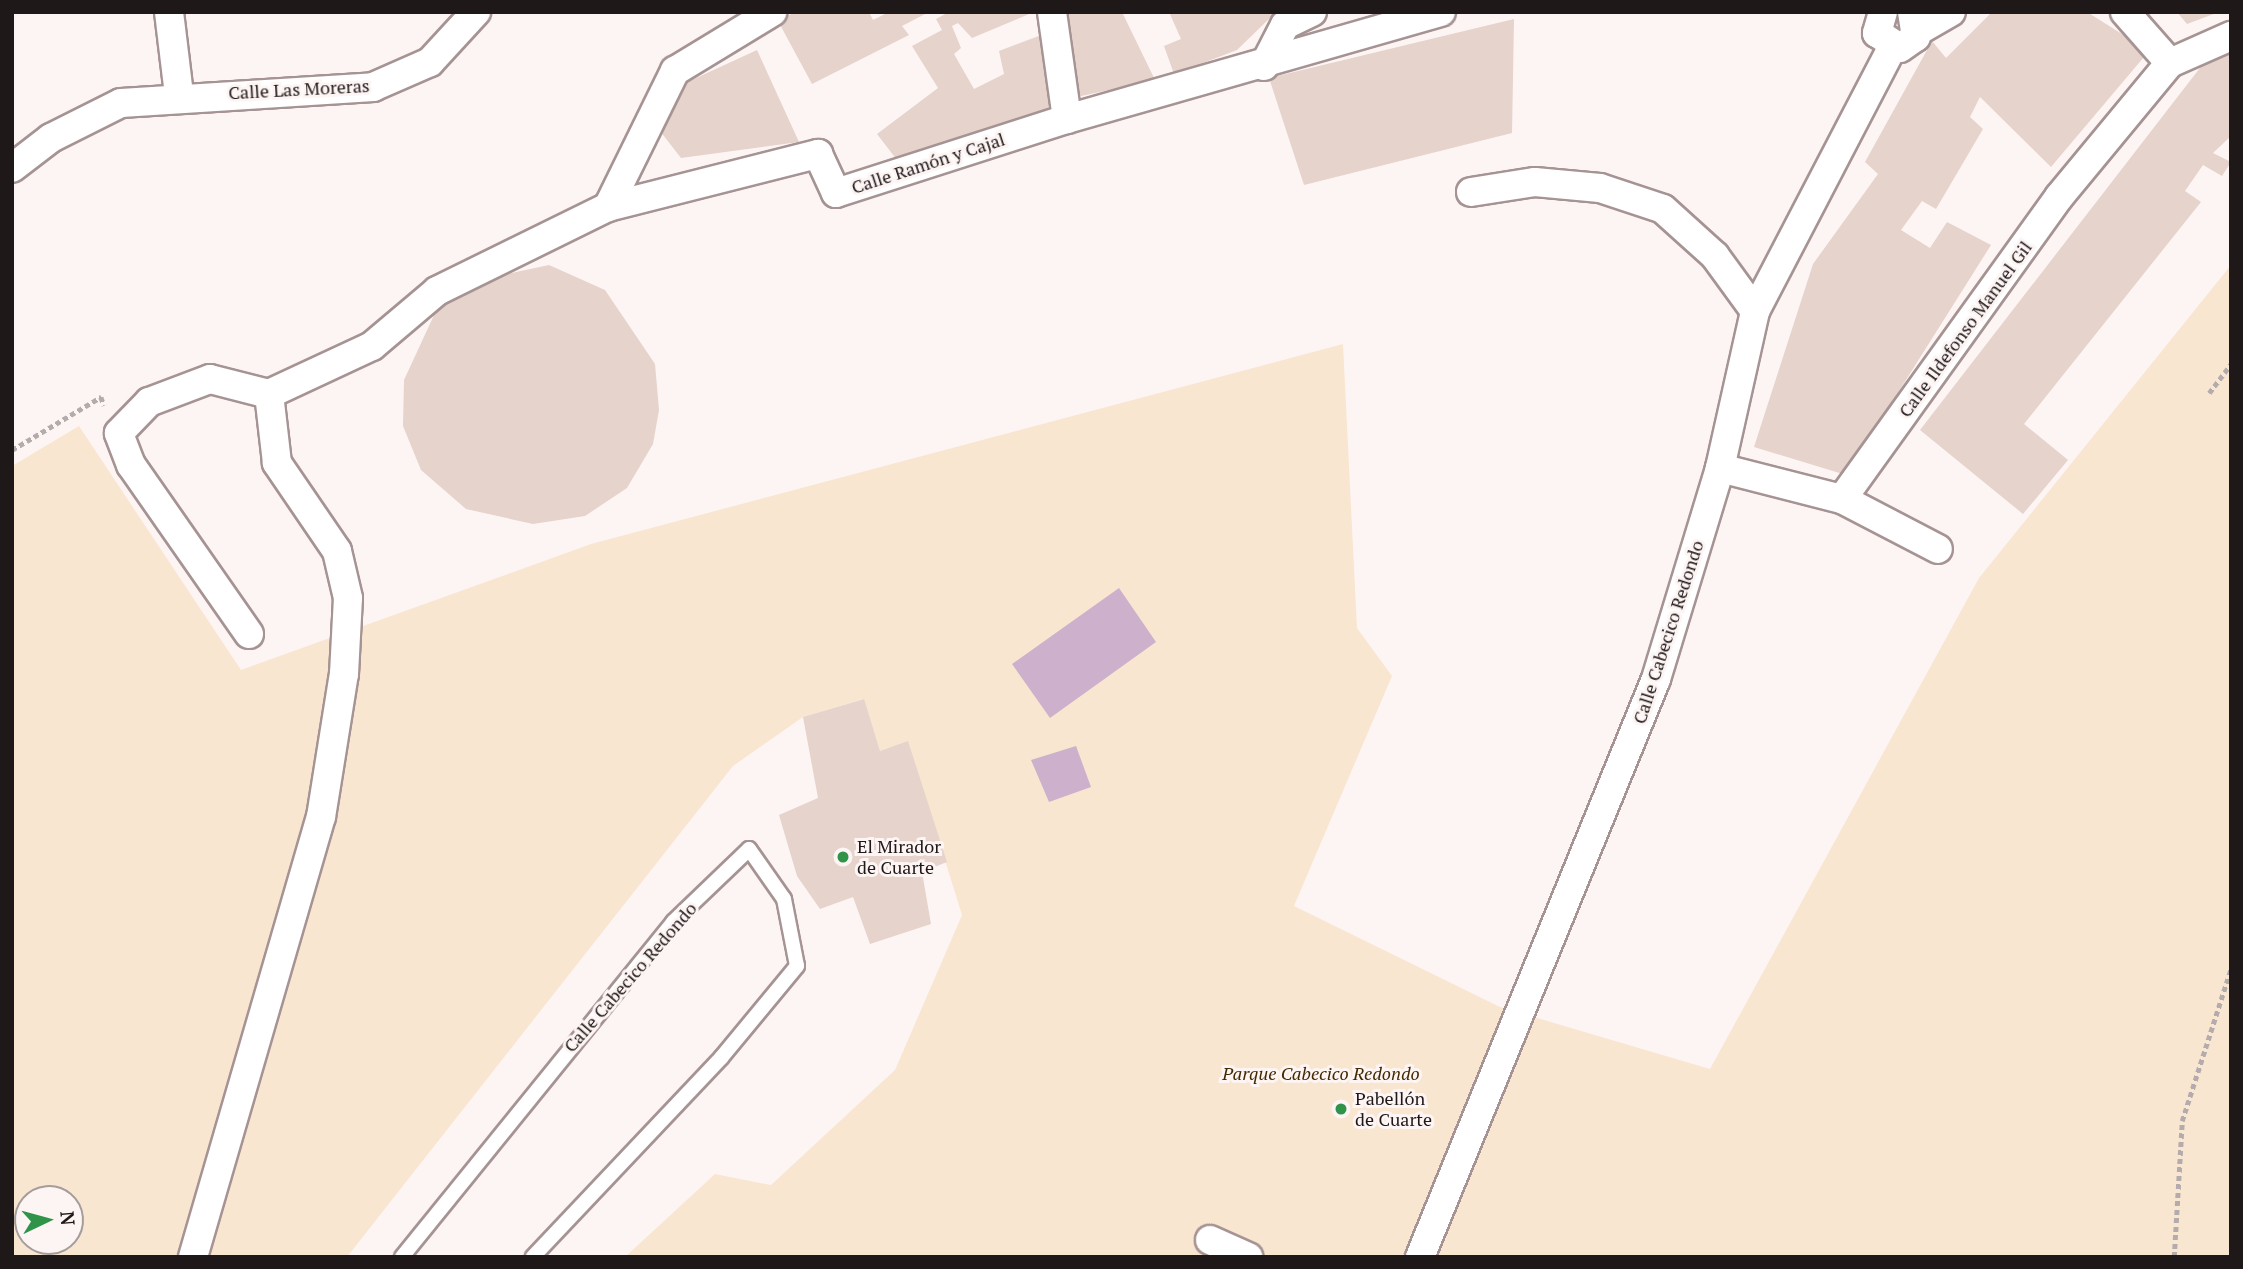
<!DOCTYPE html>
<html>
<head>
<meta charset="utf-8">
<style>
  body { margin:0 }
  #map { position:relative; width:2243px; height:1269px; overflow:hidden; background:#fdf5f4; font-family:"PT Serif",serif }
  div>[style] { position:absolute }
  .green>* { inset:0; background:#f9e6d1 }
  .water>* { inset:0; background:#cdb0cb }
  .building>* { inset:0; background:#e5d3cc }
  .path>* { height:4.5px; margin-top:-2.25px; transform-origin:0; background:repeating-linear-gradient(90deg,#b4acac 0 5px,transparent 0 8.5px) }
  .roads { filter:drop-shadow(2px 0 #a69393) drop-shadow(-2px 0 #a69393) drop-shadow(0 2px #a69393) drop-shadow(0 -2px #a69393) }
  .lane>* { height:14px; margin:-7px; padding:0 7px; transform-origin:7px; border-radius:7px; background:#fff }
  .street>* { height:28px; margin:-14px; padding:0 14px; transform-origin:14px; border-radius:14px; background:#fff }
  .dots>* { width:19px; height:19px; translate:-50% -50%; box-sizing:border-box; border:4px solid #fdf5f4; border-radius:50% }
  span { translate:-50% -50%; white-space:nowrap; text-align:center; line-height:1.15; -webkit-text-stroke:6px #fdf5f4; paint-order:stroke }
  .street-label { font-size:18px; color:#1f1818 }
  .poi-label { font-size:18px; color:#1f1818 }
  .left { translate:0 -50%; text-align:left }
  .park-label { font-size:18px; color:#422800; font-style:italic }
  .frame { position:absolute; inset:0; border:14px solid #1f1818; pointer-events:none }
  .north { position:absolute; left:14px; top:1185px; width:70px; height:70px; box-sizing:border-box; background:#fdf5f4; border:2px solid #a49d9c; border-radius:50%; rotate:85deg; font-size:19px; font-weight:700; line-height:28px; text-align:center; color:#1f1818 }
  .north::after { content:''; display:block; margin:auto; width:24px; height:32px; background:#2f944a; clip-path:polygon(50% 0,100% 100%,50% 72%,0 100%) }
</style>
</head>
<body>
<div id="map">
  <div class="green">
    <i style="clip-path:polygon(evenodd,2231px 265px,2231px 1257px,625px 1257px,715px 1174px,771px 1185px,895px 1070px,962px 915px,908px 742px,880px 751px,863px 699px,803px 717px,733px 766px,347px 1257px,12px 1257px,12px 466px,79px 426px,241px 670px,591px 544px,1343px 344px,1357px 628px,1392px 676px,1294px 906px,1500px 1007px,1710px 1069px,1979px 578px,2231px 265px,28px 1199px,70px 1199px,70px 1241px,28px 1241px,28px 1199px)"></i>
  </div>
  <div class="water">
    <i style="clip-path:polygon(1119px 588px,1156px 642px,1050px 718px,1012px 664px)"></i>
    <i style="clip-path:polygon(1076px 746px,1091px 787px,1049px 802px,1031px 760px)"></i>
  </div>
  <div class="building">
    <i style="clip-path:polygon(795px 12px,869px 12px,873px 20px,889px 12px,929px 12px,902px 26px,909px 35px,812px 84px,778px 21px)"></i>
    <i style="clip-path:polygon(949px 12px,1034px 12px,972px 38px,958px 23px,952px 26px,961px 48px,954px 54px,974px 89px,1004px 74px,999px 51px,1044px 34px,1056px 113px,897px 160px,877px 134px,938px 88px,912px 46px,942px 30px,936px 19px)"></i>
    <i style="clip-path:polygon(1062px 12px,1122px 12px,1155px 80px,1072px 98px)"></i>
    <i style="clip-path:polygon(1169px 12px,1276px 12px,1237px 50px,1174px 74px,1164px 46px,1181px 39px)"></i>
    <i style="clip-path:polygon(1992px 12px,2087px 12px,2149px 51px,2051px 167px,1980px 97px,1970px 117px,1983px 129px,1936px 209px,1922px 201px,1901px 230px,1930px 248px,1947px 222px,1991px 245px,1846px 475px,1754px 447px,1813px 264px,1878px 174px,1865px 162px,1932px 41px,1946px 58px)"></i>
    <i style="clip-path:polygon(2177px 12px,2219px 12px,2187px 24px)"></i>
    <i style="clip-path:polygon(1514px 19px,1512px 133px,1304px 185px,1269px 78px)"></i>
    <i style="clip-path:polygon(757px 50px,799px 142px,681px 158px,660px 131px,681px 85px)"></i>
    <i style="clip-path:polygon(2231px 53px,2231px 136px,2213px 153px,2231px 162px,2222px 176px,2203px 165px,2185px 191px,2201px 202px,2024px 424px,2068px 460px,2023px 514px,1920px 430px,2203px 64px)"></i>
    <i style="clip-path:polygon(549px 265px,605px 290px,655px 364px,659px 410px,653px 444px,627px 488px,585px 516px,533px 524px,466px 509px,421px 470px,403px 426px,404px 380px,435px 313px,478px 280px)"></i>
    <i style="clip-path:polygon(864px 699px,880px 751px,908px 741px,947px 862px,922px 872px,931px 924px,870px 944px,853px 897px,820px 909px,797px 876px,779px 815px,818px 798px,803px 717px)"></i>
  </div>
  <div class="path">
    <i style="left:2209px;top:393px;width:36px;rotate:-53deg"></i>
    <i style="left:12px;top:450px;width:104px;rotate:-30.8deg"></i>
    <i style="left:101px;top:397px;width:9px;rotate:69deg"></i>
    <i style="left:2174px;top:1257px;width:136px;rotate:-86.6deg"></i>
    <i style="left:2182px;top:1121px;width:161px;rotate:-72.2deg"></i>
  </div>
  <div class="roads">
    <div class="lane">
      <i style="left:402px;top:1257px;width:431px;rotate:-51deg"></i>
      <i style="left:673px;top:922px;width:105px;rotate:-43.8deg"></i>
      <i style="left:749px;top:849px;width:61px;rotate:55deg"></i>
      <i style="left:784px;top:899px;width:68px;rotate:79deg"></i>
      <i style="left:797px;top:966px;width:119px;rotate:129.6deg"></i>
      <i style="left:721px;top:1058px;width:274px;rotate:133.4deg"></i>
    </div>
    <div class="street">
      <i style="left:169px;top:12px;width:84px;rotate:83.1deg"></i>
      <i style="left:1052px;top:12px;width:108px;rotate:82deg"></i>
      <i style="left:1883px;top:12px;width:22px;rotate:106deg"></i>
      <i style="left:1877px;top:33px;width:27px;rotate:33deg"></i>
      <i style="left:1900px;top:48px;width:19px;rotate:-35deg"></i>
      <i style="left:1916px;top:37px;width:25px;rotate:-99deg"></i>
      <i style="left:2125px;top:12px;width:68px;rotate:48.6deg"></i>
      <i style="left:1918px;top:31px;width:38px;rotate:-30deg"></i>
      <i style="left:1264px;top:66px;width:46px;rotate:-62.9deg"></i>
      <i style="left:1285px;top:25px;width:30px;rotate:-26deg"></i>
      <i style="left:12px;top:168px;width:49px;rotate:-37.6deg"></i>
      <i style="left:51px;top:138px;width:78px;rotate:-26.6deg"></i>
      <i style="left:121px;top:103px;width:253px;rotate:-3.6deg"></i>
      <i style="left:373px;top:87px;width:62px;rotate:-23.7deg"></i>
      <i style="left:430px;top:62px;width:68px;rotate:-47.4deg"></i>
      <i style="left:1471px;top:192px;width:65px;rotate:-8.9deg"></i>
      <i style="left:1535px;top:182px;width:65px;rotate:5.3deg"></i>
      <i style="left:1600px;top:188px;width:66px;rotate:18.4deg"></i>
      <i style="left:1663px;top:209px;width:70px;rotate:42.1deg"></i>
      <i style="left:1715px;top:256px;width:68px;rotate:54deg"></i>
      <i style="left:608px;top:207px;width:152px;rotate:-63.8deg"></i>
      <i style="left:675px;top:71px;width:114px;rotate:-31.3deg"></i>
      <i style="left:269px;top:394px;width:114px;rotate:-25deg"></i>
      <i style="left:372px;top:346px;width:85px;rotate:-40.2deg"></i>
      <i style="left:437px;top:291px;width:191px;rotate:-26.2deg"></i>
      <i style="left:608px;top:207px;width:217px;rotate:-14.2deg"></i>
      <i style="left:818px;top:154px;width:43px;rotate:65.2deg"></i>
      <i style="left:836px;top:193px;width:243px;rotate:-17.8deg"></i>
      <i style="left:1067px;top:119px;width:389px;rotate:-16deg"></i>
      <i style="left:1720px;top:468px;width:126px;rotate:14.3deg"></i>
      <i style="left:1842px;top:499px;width:372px;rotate:-54.3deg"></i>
      <i style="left:2059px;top:197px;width:174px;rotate:-50.4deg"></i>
      <i style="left:2170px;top:63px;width:67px;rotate:-23.9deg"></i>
      <i style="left:1842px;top:499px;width:108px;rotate:27.5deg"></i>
      <i style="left:249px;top:634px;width:206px;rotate:-124.9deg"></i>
      <i style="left:131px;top:465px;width:34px;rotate:-111deg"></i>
      <i style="left:119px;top:433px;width:43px;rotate:-45.9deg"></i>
      <i style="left:149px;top:402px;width:65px;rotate:-20.7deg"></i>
      <i style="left:210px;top:379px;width:61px;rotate:14.3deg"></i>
      <i style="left:1210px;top:1240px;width:42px;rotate:24.1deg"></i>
      <i style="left:193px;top:1257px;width:458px;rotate:-73.8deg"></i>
      <i style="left:321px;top:817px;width:145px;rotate:-80.9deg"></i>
      <i style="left:344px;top:674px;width:76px;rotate:-87deg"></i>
      <i style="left:348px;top:598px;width:48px;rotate:-103.2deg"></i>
      <i style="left:337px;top:551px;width:107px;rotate:-124.3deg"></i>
      <i style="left:277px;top:463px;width:69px;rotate:-96.6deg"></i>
      <i style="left:1420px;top:1257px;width:624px;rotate:-67.79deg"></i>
      <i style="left:1656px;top:679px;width:220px;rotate:-73.1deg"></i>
      <i style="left:1720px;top:468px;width:161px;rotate:-77.4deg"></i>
      <i style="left:1755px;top:311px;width:297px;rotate:-62.5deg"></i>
    </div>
  </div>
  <div class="dots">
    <i style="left:843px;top:857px;background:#2f944a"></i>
    <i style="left:1341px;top:1109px;background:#2f944a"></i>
  </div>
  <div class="street-label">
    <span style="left:299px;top:89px;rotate:-3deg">Calle Las Moreras</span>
    <span style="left:928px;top:163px;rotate:-18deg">Calle Ramón y Cajal</span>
    <span style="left:1965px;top:329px;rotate:-54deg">Calle Ildefonso Manuel Gil</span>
    <span style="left:1668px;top:632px;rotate:-72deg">Calle Cabecico Redondo</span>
    <span style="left:630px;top:977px;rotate:-49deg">Calle Cabecico Redondo</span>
  </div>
  <div class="poi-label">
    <span class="left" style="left:857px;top:857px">El Mirador<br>de Cuarte</span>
    <span class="left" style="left:1355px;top:1109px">Pabellón<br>de Cuarte</span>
  </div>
  <div class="park-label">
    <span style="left:1321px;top:1073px">Parque Cabecico Redondo</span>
  </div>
  <div class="frame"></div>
  <div class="north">N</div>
</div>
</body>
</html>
